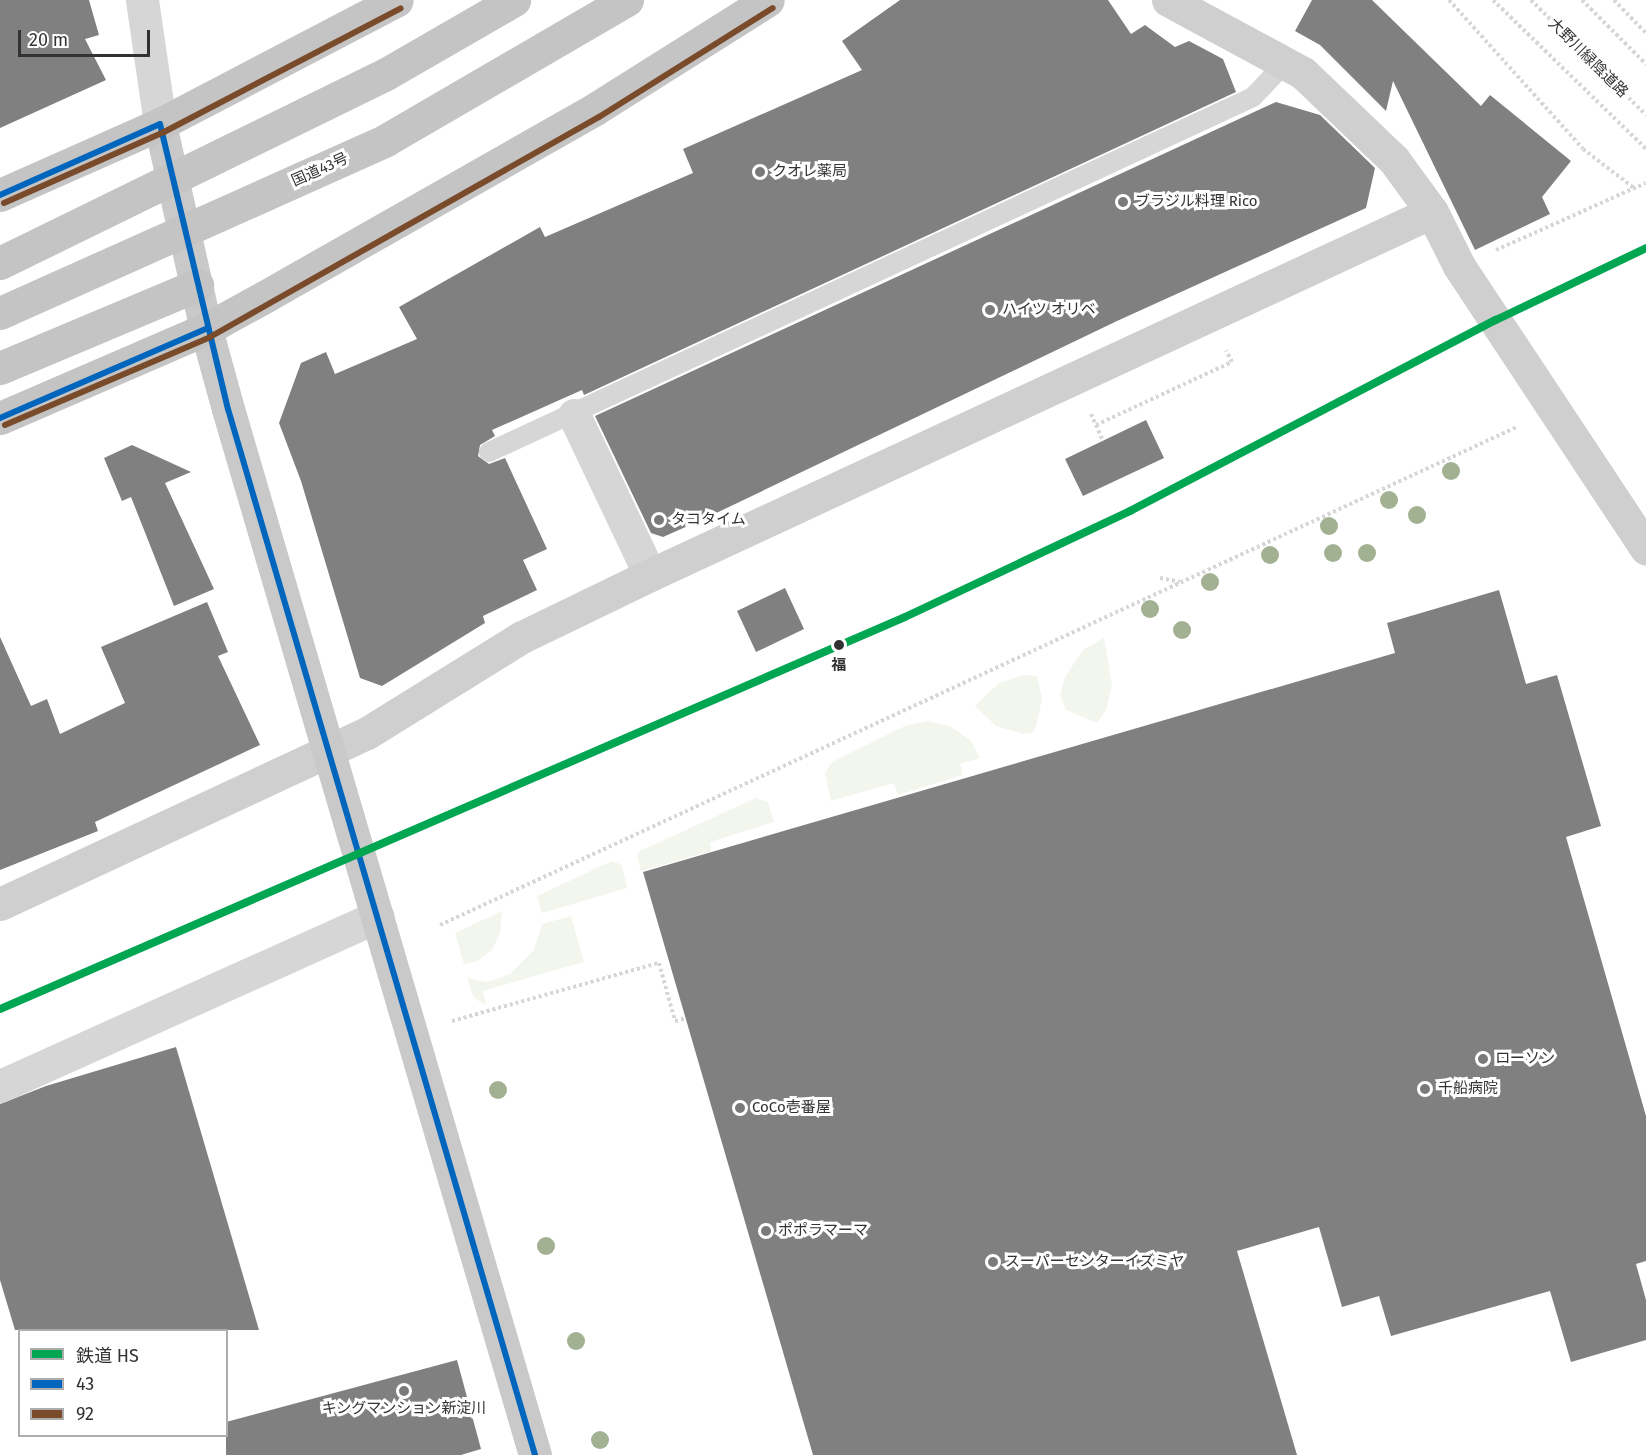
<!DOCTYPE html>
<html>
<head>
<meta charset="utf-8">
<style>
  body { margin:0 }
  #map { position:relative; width:1646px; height:1455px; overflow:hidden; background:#fff; font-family:"Fira Sans","Noto Sans JP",sans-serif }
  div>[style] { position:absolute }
  .green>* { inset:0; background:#f3f6ed }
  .building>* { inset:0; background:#808080 }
  .path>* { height:4px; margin-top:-2px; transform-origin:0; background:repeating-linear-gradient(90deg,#d6d6d6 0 3px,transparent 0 6px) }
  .lane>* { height:20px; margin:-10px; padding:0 10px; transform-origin:10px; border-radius:10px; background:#d6d6d6 }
  .street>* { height:33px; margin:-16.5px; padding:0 16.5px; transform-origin:16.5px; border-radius:16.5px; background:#d6d6d6 }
  .secondary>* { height:33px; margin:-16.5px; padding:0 16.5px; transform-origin:16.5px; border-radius:16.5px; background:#cfcfcf }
  .primary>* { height:33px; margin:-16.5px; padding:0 16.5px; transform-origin:16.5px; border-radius:16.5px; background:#c9c9c9 }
  .highway>* { height:33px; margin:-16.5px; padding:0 16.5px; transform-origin:16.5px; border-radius:16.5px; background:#c4c4c4 }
  .highway-bridge>* { height:33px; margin:-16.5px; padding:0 16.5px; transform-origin:16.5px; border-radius:16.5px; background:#c4c4c4 }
  .bus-1>* { height:6px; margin:-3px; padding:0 3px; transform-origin:3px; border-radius:3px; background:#0065bd }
  .bus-2>* { height:6px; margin:-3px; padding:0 3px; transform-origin:3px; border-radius:3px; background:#7a4b2a }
  .rail-1>* { height:8px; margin:-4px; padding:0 4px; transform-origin:4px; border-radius:4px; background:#00a651 }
  .trees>* { width:18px; height:18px; margin:-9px; border-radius:50%; background:#a3b193 }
  .dots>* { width:16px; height:16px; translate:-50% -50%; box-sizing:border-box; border:3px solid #fff; border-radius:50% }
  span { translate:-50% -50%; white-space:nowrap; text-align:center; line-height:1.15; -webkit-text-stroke:6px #fff; paint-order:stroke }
  .street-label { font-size:15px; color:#323232 }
  .poi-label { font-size:15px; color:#323232 }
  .left { translate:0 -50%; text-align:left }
  .stop-label { font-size:15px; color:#323232; font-weight:700 }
  .legend { position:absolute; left:18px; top:1329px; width:210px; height:108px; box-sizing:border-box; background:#fff; border:2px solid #adadad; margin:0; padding:8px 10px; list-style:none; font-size:18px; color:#323232 }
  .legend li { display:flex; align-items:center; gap:12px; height:30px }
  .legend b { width:30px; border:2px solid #adadad }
  .scale { position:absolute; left:18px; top:30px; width:132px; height:27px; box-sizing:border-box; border:3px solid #323232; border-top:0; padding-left:8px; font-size:18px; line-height:21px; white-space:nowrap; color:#323232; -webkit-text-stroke:4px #fff; paint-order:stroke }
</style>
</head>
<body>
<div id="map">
  <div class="green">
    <i style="clip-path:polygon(1104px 638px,1112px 685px,1107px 708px,1097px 723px,1066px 710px,1060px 695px,1065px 677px,1083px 650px)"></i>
    <i style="clip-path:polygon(1023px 675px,1037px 676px,1042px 699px,1036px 727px,1032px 733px,1024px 734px,996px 726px,975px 706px,999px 683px)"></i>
    <i style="clip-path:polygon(926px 721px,950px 726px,971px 741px,980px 758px,960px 764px,963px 775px,898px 795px,894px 783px,831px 801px,825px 773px,832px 762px,905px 726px)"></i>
    <i style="clip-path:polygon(756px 798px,768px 802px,774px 822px,710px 842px,711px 851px,641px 871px,637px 855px,640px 851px)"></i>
    <i style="clip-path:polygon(612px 861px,622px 865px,627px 888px,542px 913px,537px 896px)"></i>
    <i style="clip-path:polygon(502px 911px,500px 933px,492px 950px,478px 961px,464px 964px,455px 933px)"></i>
    <i style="clip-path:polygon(571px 916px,584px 962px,483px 991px,486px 1005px,474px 998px,467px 978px,488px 982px,510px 974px,534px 950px,542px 924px)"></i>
  </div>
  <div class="building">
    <i style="clip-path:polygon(0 0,89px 0,99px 35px,85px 39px,106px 80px,0 128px)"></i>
    <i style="clip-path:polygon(900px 0,1108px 0,1131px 34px,1145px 25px,1175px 47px,1189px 41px,1223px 59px,1236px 92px,584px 395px,582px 390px,492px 430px,495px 436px,480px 445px,478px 456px,489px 464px,505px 458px,547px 549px,523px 560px,537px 590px,483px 616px,485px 623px,382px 686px,360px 678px,301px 481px,279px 423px,301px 363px,326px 352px,335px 374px,417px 339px,399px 307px,540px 227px,545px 237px,693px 173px,683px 149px,862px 70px,842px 41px)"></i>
    <i style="clip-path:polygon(1312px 0,1372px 0,1481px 106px,1490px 95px,1571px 161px,1542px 197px,1550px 214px,1475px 250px,1393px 81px,1386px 111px,1320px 45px,1295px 31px)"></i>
    <i style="clip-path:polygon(1276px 102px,1320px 115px,1375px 168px,1366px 208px,1117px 321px,708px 517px,663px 537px,651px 533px,595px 416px)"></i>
    <i style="clip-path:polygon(1146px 420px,1164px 458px,1083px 496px,1065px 459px)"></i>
    <i style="clip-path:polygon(132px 445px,191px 472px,165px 483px,214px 589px,174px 606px,131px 497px,122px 501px,104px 458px)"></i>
    <i style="clip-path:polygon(785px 588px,804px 629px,756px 652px,737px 611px)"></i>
    <i style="clip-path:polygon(1499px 590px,1526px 684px,1557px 675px,1601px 826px,1566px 837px,1646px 1116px,1646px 1261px,1636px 1264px,1646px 1300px,1646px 1340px,1571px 1362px,1550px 1291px,1391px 1336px,1379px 1296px,1342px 1307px,1319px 1227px,1237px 1251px,1297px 1455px,813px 1455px,643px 872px,1395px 653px,1387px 623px)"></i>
    <i style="clip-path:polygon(207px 602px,228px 652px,218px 656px,260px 745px,95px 822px,98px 831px,0 870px,0 637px,31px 706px,47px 699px,60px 734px,125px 703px,101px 647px)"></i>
    <i style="clip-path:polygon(176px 1047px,259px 1330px,15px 1330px,0 1280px,0 1104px,46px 1086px)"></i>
    <i style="clip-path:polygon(457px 1360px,481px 1449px,461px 1455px,226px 1455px,226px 1422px)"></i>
  </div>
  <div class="path">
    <i style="left:1449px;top:0;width:200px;rotate:48deg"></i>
    <i style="left:1583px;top:149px;width:64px;rotate:37.4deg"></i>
    <i style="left:1493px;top:0;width:214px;rotate:44.2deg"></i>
    <i style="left:1531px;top:0;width:163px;rotate:45deg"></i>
    <i style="left:1582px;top:0;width:91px;rotate:45deg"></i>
    <i style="left:1614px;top:0;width:46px;rotate:45.9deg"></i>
    <i style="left:1496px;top:250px;width:164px;rotate:-24.1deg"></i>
    <i style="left:1091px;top:414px;width:30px;rotate:66deg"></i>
    <i style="left:1096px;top:425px;width:150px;rotate:-24.9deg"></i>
    <i style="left:1232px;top:362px;width:13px;rotate:-117deg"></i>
    <i style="left:1160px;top:578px;width:20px;rotate:11deg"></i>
    <i style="left:440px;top:925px;width:1187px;rotate:-24.82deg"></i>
    <i style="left:452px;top:1021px;width:215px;rotate:-15.7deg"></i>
    <i style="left:659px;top:963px;width:60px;rotate:74.6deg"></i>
    <i style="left:675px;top:1021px;width:11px;rotate:-15deg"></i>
  </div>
  <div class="lane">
    <i style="left:489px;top:452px;width:842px;rotate:-24.92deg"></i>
    <i style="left:1253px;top:97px;width:47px;rotate:-46.7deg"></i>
  </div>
  <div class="street">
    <i style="left:142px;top:0;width:125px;rotate:81.7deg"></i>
    <i style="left:574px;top:415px;width:177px;rotate:64.6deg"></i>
    <i style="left:0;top:1086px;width:414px;rotate:-24.2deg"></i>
  </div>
  <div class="secondary">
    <i style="left:1168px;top:0;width:153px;rotate:28.4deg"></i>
    <i style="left:1303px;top:73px;width:126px;rotate:43.7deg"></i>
    <i style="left:1394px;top:160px;width:64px;rotate:53.8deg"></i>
    <i style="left:1432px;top:212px;width:60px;rotate:63.4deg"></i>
    <i style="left:1459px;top:266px;width:339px;rotate:56.5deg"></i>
    <i style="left:0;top:904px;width:405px;rotate:-25deg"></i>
    <i style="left:367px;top:733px;width:182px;rotate:-31.8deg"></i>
    <i style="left:522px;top:637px;width:142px;rotate:-25.8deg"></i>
    <i style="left:650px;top:575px;width:862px;rotate:-24.9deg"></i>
  </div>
  <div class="primary">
    <i style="left:160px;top:124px;width:210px;rotate:77.4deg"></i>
    <i style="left:206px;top:329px;width:83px;rotate:74.6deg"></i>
    <i style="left:228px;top:409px;width:1090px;rotate:73.64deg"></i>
  </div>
  <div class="highway">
    <i style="left:0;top:195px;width:175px;rotate:-23.9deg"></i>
    <i style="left:160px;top:124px;width:267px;rotate:-27.6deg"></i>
    <i style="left:0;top:368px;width:214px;rotate:-22.8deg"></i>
    <i style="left:0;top:418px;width:224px;rotate:-23.4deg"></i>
    <i style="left:206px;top:329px;width:68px;rotate:-28.8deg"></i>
    <i style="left:266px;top:296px;width:378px;rotate:-29.6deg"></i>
    <i style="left:595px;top:109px;width:204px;rotate:-32.2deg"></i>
  </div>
  <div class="highway-bridge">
    <i style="left:0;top:263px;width:430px;rotate:-26.1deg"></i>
    <i style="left:386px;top:74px;width:148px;rotate:-30deg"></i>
    <i style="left:0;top:313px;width:423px;rotate:-24.1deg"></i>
    <i style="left:386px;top:140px;width:279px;rotate:-30.2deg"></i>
  </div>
  <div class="bus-1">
    <i style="left:0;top:195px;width:175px;rotate:-23.9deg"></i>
    <i style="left:160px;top:124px;width:293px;rotate:76.6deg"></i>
    <i style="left:228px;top:409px;width:1090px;rotate:73.64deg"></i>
    <i style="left:0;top:418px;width:224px;rotate:-23.4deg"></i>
  </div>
  <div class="bus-2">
    <i style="left:4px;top:203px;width:175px;rotate:-23.9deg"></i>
    <i style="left:164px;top:132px;width:267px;rotate:-27.6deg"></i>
    <i style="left:5px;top:425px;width:223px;rotate:-23.2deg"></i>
    <i style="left:210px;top:337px;width:447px;rotate:-29.5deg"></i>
    <i style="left:599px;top:117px;width:205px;rotate:-32.1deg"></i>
  </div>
  <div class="rail-1">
    <i style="left:0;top:1009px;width:986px;rotate:-23.42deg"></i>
    <i style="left:905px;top:617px;width:249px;rotate:-25.2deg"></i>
    <i style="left:1130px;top:511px;width:413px;rotate:-27.6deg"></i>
    <i style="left:1496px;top:320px;width:166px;rotate:-25.6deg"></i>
  </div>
  <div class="trees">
    <i style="left:1451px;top:471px"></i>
    <i style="left:1389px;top:500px"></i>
    <i style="left:1417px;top:515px"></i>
    <i style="left:1329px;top:526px"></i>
    <i style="left:1333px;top:553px"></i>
    <i style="left:1367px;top:553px"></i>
    <i style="left:1270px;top:555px"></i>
    <i style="left:1210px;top:582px"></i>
    <i style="left:1150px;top:609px"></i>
    <i style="left:1182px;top:630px"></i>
    <i style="left:498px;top:1090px"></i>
    <i style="left:546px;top:1246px"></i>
    <i style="left:576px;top:1341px"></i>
    <i style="left:600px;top:1440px"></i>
  </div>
  <div class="dots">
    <i style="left:760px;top:172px;background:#7a7a7a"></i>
    <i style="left:1123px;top:202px;background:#7a7a7a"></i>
    <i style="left:990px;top:310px;background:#7a7a7a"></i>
    <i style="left:659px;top:520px;background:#7a7a7a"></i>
    <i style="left:839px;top:645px;background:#323232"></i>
    <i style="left:1483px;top:1059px;background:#7a7a7a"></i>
    <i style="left:1425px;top:1089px;background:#7a7a7a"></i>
    <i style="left:740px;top:1108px;background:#7a7a7a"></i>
    <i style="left:766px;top:1231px;background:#7a7a7a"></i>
    <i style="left:993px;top:1262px;background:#7a7a7a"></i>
    <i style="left:404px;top:1391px;background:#7a7a7a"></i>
  </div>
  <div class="street-label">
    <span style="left:1588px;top:58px;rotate:45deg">大野川緑陰道路</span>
    <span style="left:320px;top:170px;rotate:-24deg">国道43号</span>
  </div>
  <div class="poi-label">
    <span class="left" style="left:772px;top:172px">クオレ薬局</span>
    <span class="left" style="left:1135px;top:202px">ブラジル料理 Rico</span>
    <span class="left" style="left:1002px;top:310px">ハイツ オリベ</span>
    <span class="left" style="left:671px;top:520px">タコタイム</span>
    <span class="left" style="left:1495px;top:1059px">ローソン</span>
    <span class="left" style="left:1438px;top:1089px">千船病院</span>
    <span class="left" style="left:752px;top:1108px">CoCo壱番屋</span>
    <span class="left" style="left:778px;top:1231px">ポポラマーマ</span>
    <span class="left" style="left:1005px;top:1262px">スーパーセンターイズミヤ</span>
    <span style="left:404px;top:1409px">キングマンション新淀川</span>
  </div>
  <div class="stop-label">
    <span style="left:839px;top:666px">福</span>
  </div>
  <ul class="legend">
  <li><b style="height:8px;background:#00a651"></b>鉄道 HS</li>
  <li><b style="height:8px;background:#0065bd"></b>43</li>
  <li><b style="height:8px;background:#7a4b2a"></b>92</li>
  </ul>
  <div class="scale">20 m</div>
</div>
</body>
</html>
